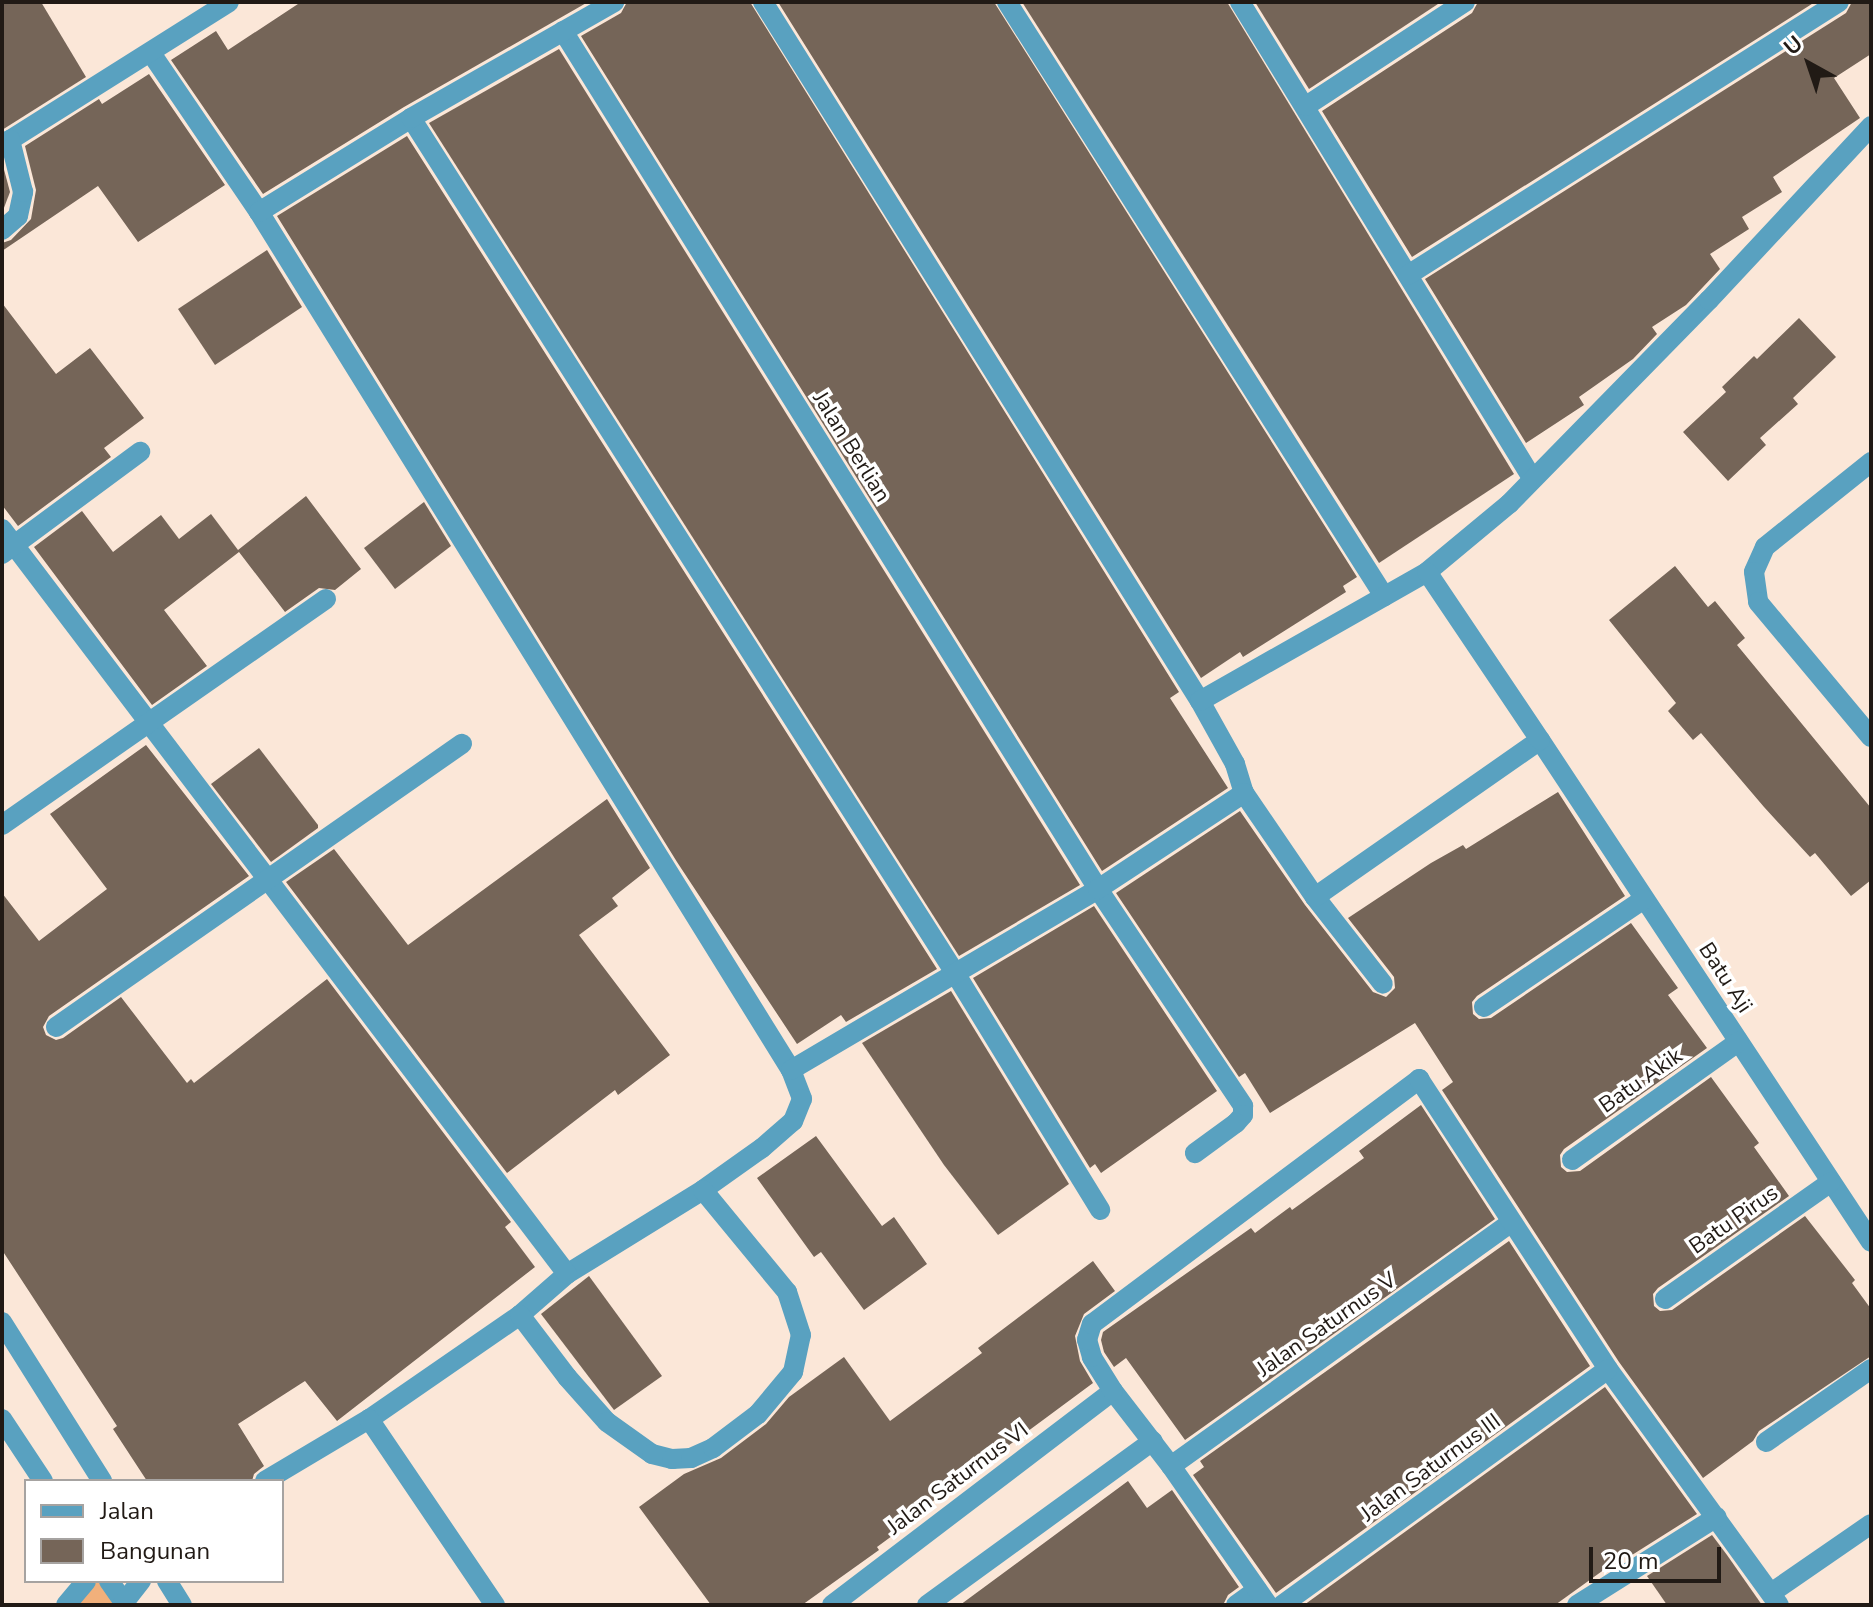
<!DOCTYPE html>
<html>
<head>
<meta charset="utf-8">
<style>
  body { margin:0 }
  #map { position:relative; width:1873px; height:1607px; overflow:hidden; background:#fbe7d8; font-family:"Nunito Sans",sans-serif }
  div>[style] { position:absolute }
  .green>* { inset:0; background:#f1b07b }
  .building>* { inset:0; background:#756558 }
  .minor>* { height:20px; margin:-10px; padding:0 10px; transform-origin:10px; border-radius:10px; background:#59a1c0 }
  span { translate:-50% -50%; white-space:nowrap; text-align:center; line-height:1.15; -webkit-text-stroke:7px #fff; paint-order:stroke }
  .street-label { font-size:22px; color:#211a15 }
  .frame { position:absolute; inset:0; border:4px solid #211a15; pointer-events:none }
  .legend { position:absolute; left:24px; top:1479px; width:260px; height:104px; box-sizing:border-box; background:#fff; border:2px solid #a6a3a1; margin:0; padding:10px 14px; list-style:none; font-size:24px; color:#211a15 }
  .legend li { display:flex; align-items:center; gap:16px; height:40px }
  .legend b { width:40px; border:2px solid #a6a3a1 }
  .north { position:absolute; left:1769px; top:24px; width:80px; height:80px; -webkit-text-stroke:6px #fff; paint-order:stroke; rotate:320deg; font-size:22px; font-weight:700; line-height:32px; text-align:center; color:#211a15 }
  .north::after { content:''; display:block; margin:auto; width:28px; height:36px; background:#211a15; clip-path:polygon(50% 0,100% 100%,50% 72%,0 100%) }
  .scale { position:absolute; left:1589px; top:1547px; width:132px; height:36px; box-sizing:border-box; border:4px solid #211a15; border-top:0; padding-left:10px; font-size:24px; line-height:28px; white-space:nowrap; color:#211a15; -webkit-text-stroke:6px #fff; paint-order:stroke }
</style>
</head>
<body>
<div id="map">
  <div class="green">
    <i style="clip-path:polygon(86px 1581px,109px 1581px,122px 1605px,67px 1605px)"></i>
  </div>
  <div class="building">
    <i style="clip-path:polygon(2px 2px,41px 2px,86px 77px,2px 130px)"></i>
    <i style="clip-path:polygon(301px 2px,588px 2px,404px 107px,263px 194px,171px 60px,216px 31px,228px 50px)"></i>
    <i style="clip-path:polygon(627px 2px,750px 2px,1179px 692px,1170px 698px,1228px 788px,1102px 871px,581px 36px,621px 13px)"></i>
    <i style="clip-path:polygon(778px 2px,994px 2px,1357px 577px,1343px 586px,1346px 592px,1243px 657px,1240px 652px,1201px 678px)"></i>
    <i style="clip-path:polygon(1022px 2px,1227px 2px,1514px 474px,1379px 563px)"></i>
    <i style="clip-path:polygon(1255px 2px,1441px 2px,1309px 89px)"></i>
    <i style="clip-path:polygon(1478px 2px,1815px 2px,1412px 257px,1322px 111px,1472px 13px)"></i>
    <i style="clip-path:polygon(1852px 2px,1871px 2px,1871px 54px,1834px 78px,1860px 118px,1773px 177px,1782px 192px,1742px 217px,1749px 229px,1710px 254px,1720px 269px,1686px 305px,1652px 327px,1657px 334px,1633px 359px,1579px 397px,1584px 405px,1526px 443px,1425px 279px,1846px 13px)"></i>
    <i style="clip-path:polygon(559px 49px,1080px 885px,959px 956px,429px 123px)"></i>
    <i style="clip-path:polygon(149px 74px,225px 185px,138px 242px,98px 186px,2px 251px,2px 243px,11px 240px,31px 219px,36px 190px,25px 146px,99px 99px,102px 104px)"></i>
    <i style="clip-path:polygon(407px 136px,937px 969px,846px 1022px,841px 1015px,797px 1044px,677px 862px,277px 216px)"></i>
    <i style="clip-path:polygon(2px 162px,10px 192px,2px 213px)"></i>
    <i style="clip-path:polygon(267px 250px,302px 307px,215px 365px,178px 309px)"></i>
    <i style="clip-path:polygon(2px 303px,56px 374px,90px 348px,144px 418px,104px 448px,111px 457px,18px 526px,2px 505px)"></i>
    <i style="clip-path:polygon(1799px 318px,1836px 357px,1793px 398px,1798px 404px,1760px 438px,1766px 445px,1728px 481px,1683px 432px,1726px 392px,1722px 387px,1754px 356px,1757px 359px)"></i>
    <i style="clip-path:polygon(306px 496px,361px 569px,335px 590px,319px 588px,285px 612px,239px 552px,164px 610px,207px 666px,152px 705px,34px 547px,82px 511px,113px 552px,161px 515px,179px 539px,211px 514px,238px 550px)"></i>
    <i style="clip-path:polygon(424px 502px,451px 546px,395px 589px,364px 548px)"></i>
    <i style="clip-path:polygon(1675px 566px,1708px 607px,1715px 601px,1745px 638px,1737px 645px,1871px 808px,1871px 880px,1851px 896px,1815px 853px,1810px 857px,1764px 807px,1701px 733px,1693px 740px,1668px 711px,1676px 703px,1609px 620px)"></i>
    <i style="clip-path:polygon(146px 745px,249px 876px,49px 1016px,43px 1027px,46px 1035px,56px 1040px,63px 1038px,121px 997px,187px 1083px,191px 1079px,194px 1083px,327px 979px,511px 1222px,505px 1227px,535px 1267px,337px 1421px,305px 1381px,238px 1424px,264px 1466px,254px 1474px,252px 1481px,147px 1481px,113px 1429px,117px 1426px,2px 1250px,2px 893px,39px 941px,107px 889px,50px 814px)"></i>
    <i style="clip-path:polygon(259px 748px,318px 825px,318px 828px,271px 862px,211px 784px)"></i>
    <i style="clip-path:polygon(1558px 792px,1625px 896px,1477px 996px,1472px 1002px,1473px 1014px,1479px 1019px,1491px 1018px,1631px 923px,1678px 988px,1668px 995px,1707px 1048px,1564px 1149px,1560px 1155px,1561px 1167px,1567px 1172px,1580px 1171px,1711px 1077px,1759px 1143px,1754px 1147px,1789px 1196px,1658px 1288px,1653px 1294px,1654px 1306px,1660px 1311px,1672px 1310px,1805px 1216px,1855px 1280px,1852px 1283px,1871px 1309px,1871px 1356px,1759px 1431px,1753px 1441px,1703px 1478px,1619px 1362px,1442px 1090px,1453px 1082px,1415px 1023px,1270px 1113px,1245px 1073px,1239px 1077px,1116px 893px,1240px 811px,1305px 905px,1373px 992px,1386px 997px,1395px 988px,1394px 977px,1348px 918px,1431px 863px,1463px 845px,1466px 849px)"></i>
    <i style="clip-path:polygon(607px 799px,650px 868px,612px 898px,618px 906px,579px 935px,670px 1055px,618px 1095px,615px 1090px,507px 1173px,286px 882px,334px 849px,408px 945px)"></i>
    <i style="clip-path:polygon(1094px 906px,1217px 1091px,1101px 1173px,1095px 1164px,1090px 1168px,973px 978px)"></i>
    <i style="clip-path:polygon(951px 991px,1069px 1184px,998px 1235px,944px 1165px,862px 1043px)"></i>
    <i style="clip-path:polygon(1421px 1105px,1495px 1219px,1185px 1440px,1126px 1358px,1114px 1367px,1104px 1352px,1101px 1340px,1103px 1332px,1251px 1228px,1255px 1233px,1290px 1207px,1292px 1210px,1364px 1158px,1359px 1151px)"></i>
    <i style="clip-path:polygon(816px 1136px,882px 1226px,894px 1217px,927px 1264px,864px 1310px,821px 1252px,814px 1257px,757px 1178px)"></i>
    <i style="clip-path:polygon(1509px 1241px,1590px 1366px,1276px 1593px,1193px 1475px,1204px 1467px,1200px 1461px)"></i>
    <i style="clip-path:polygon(1093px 1261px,1115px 1291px,1084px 1314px,1075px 1336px,1080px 1361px,1093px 1383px,913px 1516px,915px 1519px,877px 1547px,879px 1550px,802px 1605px,711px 1605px,639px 1507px,684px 1474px,721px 1458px,766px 1424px,789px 1397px,844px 1357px,890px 1421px,982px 1353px,978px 1348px)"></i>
    <i style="clip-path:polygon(589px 1276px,662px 1376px,614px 1410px,541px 1314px)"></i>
    <i style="clip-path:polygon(1605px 1387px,1697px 1514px,1632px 1555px,1630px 1551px,1555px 1605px,1304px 1605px)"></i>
    <i style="clip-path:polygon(1128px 1481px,1147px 1508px,1172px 1490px,1239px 1587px,1228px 1595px,1223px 1605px,960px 1605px)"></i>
    <i style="clip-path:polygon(1712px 1535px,1727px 1555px,1762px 1605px,1667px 1605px,1647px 1576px)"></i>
  </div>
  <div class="minor">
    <i style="left:763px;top:2px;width:824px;rotate:57.99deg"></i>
    <i style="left:1200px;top:701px;width:72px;rotate:60.9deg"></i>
    <i style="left:1235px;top:764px;width:30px;rotate:73deg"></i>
    <i style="left:1244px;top:793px;width:126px;rotate:55.7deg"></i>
    <i style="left:1315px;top:897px;width:110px;rotate:52deg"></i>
    <i style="left:1007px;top:2px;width:704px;rotate:57.6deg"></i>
    <i style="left:1240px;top:2px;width:558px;rotate:58.47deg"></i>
    <i style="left:563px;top:31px;width:1011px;rotate:58.05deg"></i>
    <i style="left:1098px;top:889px;width:261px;rotate:56.2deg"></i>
    <i style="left:1243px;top:1106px;width:9px;rotate:90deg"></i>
    <i style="left:1243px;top:1115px;width:11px;rotate:131deg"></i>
    <i style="left:1236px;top:1123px;width:51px;rotate:143.8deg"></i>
    <i style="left:151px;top:53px;width:192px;rotate:55.8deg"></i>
    <i style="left:259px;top:212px;width:1010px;rotate:58.2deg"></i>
    <i style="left:791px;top:1070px;width:31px;rotate:69deg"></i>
    <i style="left:802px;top:1099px;width:24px;rotate:112deg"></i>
    <i style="left:793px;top:1121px;width:41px;rotate:138.9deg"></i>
    <i style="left:762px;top:1148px;width:72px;rotate:144.6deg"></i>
    <i style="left:703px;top:1190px;width:160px;rotate:148.3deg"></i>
    <i style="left:567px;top:1274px;width:62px;rotate:138.9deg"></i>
    <i style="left:520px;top:1315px;width:183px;rotate:145.4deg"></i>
    <i style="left:369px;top:1419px;width:121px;rotate:149.2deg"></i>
    <i style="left:1306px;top:106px;width:190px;rotate:-33.2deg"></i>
    <i style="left:411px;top:118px;width:1013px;rotate:57.53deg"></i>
    <i style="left:955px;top:973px;width:278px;rotate:58.5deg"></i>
    <i style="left:2px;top:145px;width:268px;rotate:-32.2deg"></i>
    <i style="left:259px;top:212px;width:179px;rotate:-31.7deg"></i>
    <i style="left:411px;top:118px;width:234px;rotate:-29.7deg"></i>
    <i style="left:2px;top:230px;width:21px;rotate:-41deg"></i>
    <i style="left:18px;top:216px;width:25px;rotate:-78deg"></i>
    <i style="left:23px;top:192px;width:54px;rotate:-104deg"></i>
    <i style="left:1408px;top:275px;width:510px;rotate:-32.35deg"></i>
    <i style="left:1871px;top:462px;width:136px;rotate:141.3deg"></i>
    <i style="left:1765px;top:547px;width:27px;rotate:114deg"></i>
    <i style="left:1754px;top:572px;width:30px;rotate:82deg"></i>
    <i style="left:1758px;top:602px;width:176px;rotate:50.1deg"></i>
    <i style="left:2px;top:529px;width:935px;rotate:52.82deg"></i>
    <i style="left:2px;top:554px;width:172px;rotate:-36.5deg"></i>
    <i style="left:1200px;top:701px;width:261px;rotate:-29.6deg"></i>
    <i style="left:1427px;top:572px;width:107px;rotate:-39.7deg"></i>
    <i style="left:1509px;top:504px;width:286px;rotate:-45.6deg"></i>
    <i style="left:1709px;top:300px;width:238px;rotate:-47deg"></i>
    <i style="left:1540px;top:740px;width:601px;rotate:56.6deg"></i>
    <i style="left:2px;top:825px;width:395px;rotate:-34.9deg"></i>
    <i style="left:1315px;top:897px;width:274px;rotate:-34.9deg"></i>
    <i style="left:1540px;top:740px;width:202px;rotate:-123.9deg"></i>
    <i style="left:1484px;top:1007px;width:193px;rotate:-34deg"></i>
    <i style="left:56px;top:1027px;width:495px;rotate:-34.9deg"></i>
    <i style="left:791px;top:1070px;width:356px;rotate:-30.5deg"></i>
    <i style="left:1098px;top:889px;width:175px;rotate:-33.3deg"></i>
    <i style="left:1572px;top:1160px;width:204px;rotate:-35.4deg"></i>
    <i style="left:1665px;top:1299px;width:203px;rotate:-35.2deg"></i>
    <i style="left:520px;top:1315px;width:78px;rotate:52.8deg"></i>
    <i style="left:567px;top:1377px;width:60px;rotate:48.4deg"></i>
    <i style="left:607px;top:1422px;width:55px;rotate:35.4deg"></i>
    <i style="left:652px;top:1454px;width:21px;rotate:14deg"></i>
    <i style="left:672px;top:1459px;width:19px;rotate:-3deg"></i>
    <i style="left:691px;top:1458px;width:24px;rotate:-24deg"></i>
    <i style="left:713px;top:1448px;width:56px;rotate:-37.1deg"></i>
    <i style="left:758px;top:1414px;width:55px;rotate:-50.2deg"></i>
    <i style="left:793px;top:1372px;width:38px;rotate:-78deg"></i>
    <i style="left:801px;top:1335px;width:45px;rotate:-108deg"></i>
    <i style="left:787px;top:1292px;width:132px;rotate:-129.5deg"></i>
    <i style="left:2px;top:1322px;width:188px;rotate:57.8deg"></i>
    <i style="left:2px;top:1419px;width:74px;rotate:56.5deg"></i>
    <i style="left:369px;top:1419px;width:225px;rotate:55.9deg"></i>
    <i style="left:1766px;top:1442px;width:128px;rotate:-34.8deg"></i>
    <i style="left:1171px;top:1466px;width:418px;rotate:-35.6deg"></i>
    <i style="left:109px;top:1581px;width:29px;rotate:55deg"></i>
    <i style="left:167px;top:1581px;width:28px;rotate:58deg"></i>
    <i style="left:1771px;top:1593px;width:121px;rotate:-34.6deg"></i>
    <i style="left:66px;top:1605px;width:31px;rotate:-50deg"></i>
    <i style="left:122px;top:1605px;width:31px;rotate:-52deg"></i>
    <i style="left:832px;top:1605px;width:353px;rotate:-37.3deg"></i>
    <i style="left:927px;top:1605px;width:279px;rotate:-36deg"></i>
    <i style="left:1236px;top:1605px;width:26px;rotate:-36deg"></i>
    <i style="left:1268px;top:1605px;width:169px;rotate:-124.9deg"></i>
    <i style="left:1171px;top:1466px;width:95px;rotate:-127.7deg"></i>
    <i style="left:1113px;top:1391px;width:40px;rotate:-122deg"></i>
    <i style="left:1092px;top:1357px;width:18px;rotate:-106deg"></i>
    <i style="left:1087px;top:1340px;width:17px;rotate:-73deg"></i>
    <i style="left:1092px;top:1324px;width:409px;rotate:-36.8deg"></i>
    <i style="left:1419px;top:1079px;width:346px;rotate:56.9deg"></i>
    <i style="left:1608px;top:1369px;width:291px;rotate:54.1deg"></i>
    <i style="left:1282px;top:1605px;width:402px;rotate:-35.9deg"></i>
    <i style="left:1577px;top:1605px;width:165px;rotate:-32.2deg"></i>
  </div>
  <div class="street-label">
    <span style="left:851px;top:447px;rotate:58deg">Jalan Berlian</span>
    <span style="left:1725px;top:978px;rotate:57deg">Batu Aji</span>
    <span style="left:1641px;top:1081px;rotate:-35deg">Batu Akik</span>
    <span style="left:1734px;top:1220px;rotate:-35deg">Batu Pirus</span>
    <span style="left:1327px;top:1325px;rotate:-35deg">Jalan Saturnus V</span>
    <span style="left:1431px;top:1468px;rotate:-36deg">Jalan Saturnus III</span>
    <span style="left:958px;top:1479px;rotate:-37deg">Jalan Saturnus VI</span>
  </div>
  <div class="frame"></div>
  <ul class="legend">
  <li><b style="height:10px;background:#59a1c0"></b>Jalan</li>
  <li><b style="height:22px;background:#756558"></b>Bangunan</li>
  </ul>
  <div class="north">U</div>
  <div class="scale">20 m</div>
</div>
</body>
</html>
